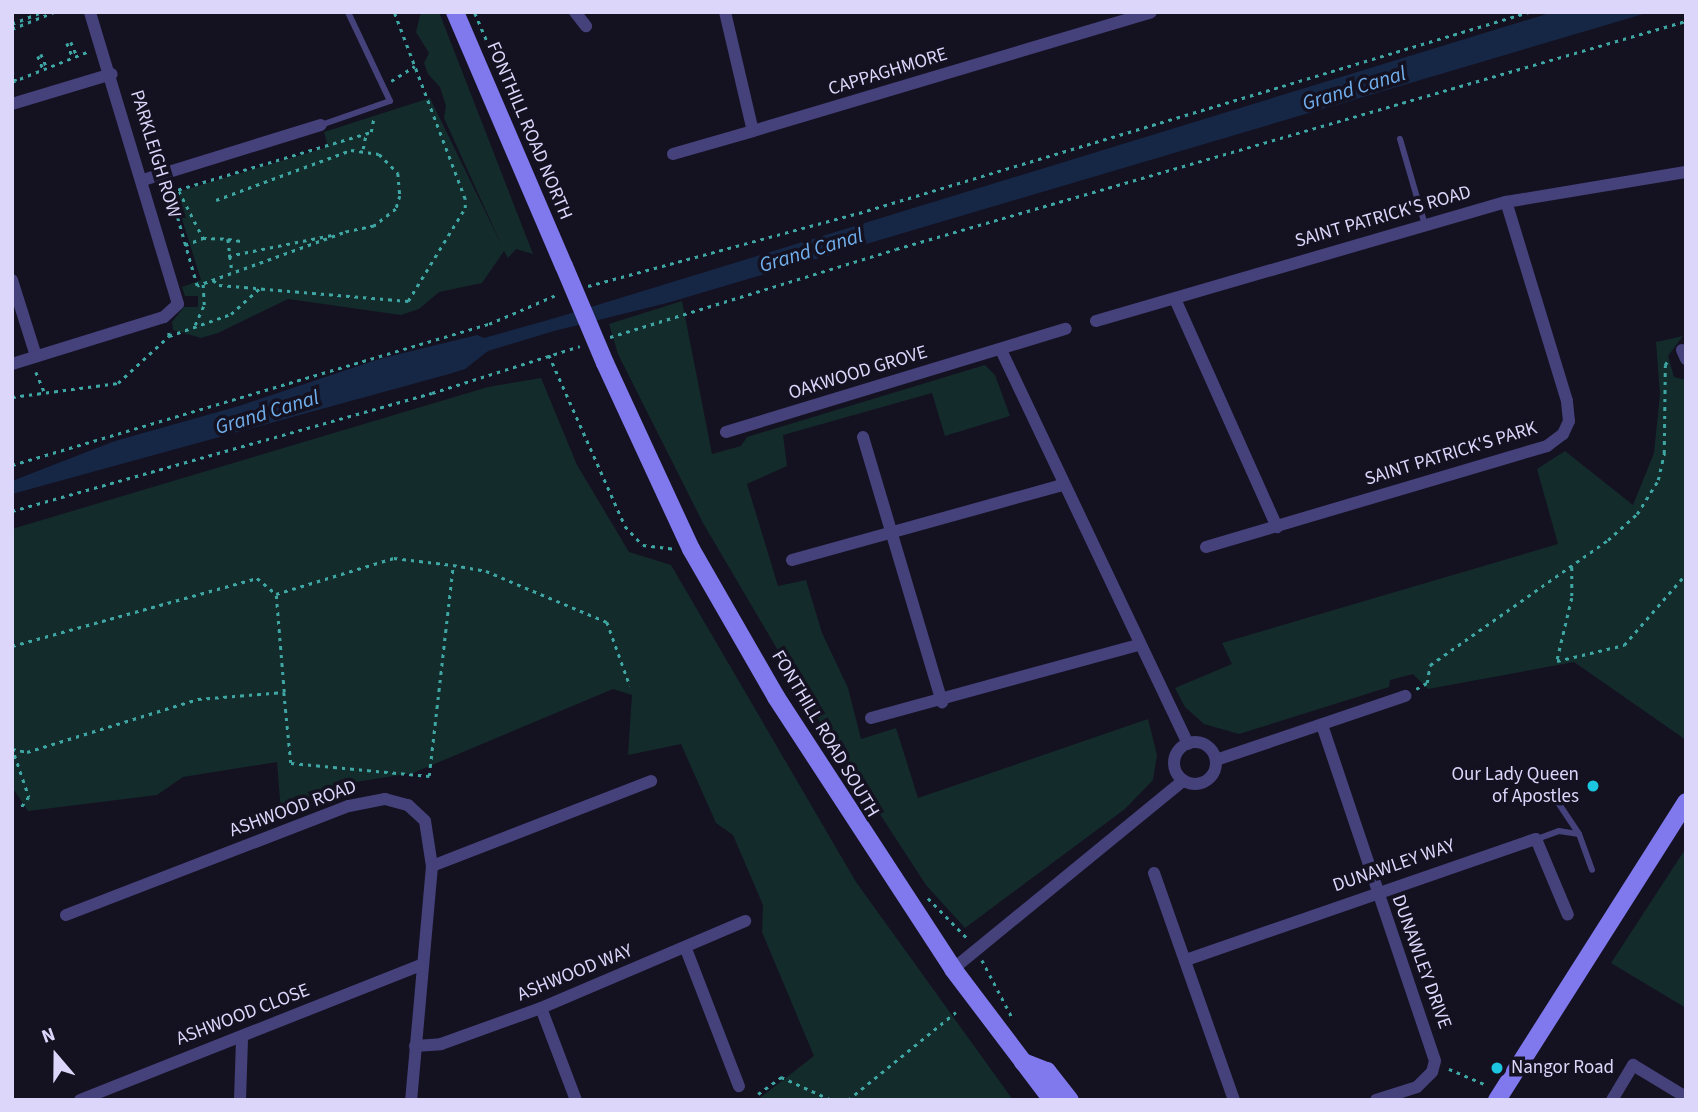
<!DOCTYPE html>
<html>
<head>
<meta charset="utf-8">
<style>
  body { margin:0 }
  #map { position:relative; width:1698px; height:1112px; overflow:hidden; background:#141121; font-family:"Source Sans 3",sans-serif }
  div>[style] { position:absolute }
  .green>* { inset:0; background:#142b2b }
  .water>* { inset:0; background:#162746 }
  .path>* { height:2.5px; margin-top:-1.25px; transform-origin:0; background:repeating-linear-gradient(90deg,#3ea6a3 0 3.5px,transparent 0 8.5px) }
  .service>* { height:6px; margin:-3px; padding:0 3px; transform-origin:3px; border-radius:3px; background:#45417b }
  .minor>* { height:12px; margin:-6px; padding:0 6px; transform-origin:6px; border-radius:6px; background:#45417b }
  .minor>.ring { margin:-6px; padding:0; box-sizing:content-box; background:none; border:12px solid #45417b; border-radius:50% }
  .secondary>* { height:18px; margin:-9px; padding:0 9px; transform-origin:9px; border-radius:9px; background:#8079ee }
  .secondary-bridge>* { height:18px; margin:-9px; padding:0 9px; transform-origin:9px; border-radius:9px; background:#8079ee }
  .dots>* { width:19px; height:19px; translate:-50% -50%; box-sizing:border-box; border:4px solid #141121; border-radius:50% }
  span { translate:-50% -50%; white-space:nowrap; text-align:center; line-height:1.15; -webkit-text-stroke:7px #141121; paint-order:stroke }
  .street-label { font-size:19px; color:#dbd6fa }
  .poi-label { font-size:19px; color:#dbd6fa }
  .right { translate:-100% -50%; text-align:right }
  .left { translate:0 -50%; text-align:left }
  .water-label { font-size:21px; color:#71b0ed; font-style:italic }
  .frame { position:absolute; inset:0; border:14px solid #dbd6fa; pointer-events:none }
  .north { position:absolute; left:21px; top:1021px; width:70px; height:70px; -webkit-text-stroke:5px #141121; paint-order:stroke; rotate:340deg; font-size:19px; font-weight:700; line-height:28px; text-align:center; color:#dbd6fa }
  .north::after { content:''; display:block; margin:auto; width:24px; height:32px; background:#dbd6fa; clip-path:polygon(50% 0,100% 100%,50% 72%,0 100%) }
</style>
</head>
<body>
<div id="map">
  <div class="green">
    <i style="clip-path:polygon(421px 12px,439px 12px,533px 254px,516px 249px,508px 258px,504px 251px,482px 283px,439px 292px,419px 309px,401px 315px,288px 299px,218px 333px,201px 338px,173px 330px,172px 322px,184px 307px,198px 307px,198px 296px,185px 296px,182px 287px,201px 280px,174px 193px,328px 147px,324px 132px,430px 98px,502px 246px,444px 118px,446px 106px,440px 87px,428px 74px,424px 63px,429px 53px,416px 32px)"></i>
    <i style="clip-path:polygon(682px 301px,712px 454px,741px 446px,747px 437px,985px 365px,995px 375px,1010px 416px,945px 436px,932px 393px,783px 435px,787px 466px,747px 484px,778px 586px,806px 580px,822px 633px,848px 688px,861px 739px,896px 728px,918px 798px,1148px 719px,1157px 755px,1153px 780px,1125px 809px,965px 928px,926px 885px,820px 722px,703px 523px,618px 354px,609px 324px)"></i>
    <i style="clip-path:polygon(1683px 336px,1668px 356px,1674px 377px,1686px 380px,1686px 740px,1574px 662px,1428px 689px,1413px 674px,1390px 680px,1389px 687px,1239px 734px,1204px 724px,1185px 707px,1175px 688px,1232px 664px,1222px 643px,1558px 544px,1537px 469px,1565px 451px,1633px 505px,1654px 453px,1660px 394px,1656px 342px)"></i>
    <i style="clip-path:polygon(541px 378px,577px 465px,629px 552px,671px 565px,856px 882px,1013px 1100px,757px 1100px,814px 1056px,762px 932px,763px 905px,733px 835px,716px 823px,681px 744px,628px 755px,632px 695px,613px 689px,413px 773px,330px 786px,281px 812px,277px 762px,183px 777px,157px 795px,28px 811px,12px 787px,12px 529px,488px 387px)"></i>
    <i style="clip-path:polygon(1686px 848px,1686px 1008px,1611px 963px)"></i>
  </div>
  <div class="water">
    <i style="clip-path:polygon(1553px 12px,1650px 12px,667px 303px,554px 331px,488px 351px,465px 369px,449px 374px,12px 494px,12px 481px,115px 441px,239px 406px,379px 359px,477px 335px,484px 338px,555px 318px)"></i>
  </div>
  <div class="path">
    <i style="left:475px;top:13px;width:101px;rotate:66.7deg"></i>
    <i style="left:12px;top:24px;width:32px;rotate:-22deg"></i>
    <i style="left:12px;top:29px;width:45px;rotate:-22deg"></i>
    <i style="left:71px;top:42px;width:15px;rotate:67deg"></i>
    <i style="left:67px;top:43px;width:16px;rotate:68deg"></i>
    <i style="left:41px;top:54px;width:15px;rotate:67deg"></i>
    <i style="left:38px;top:56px;width:14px;rotate:69deg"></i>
    <i style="left:12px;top:71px;width:11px;rotate:68deg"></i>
    <i style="left:391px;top:81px;width:28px;rotate:-32deg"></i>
    <i style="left:12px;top:82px;width:81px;rotate:-21.8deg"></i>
    <i style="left:363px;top:149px;width:16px;rotate:-79deg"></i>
    <i style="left:158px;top:151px;width:10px;rotate:73deg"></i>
    <i style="left:179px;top:191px;width:53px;rotate:62.9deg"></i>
    <i style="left:203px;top:238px;width:25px;rotate:2deg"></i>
    <i style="left:228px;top:239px;width:34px;rotate:83deg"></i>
    <i style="left:216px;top:200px;width:144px;rotate:-20.3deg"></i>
    <i style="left:351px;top:150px;width:28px;rotate:8deg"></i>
    <i style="left:379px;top:154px;width:27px;rotate:45deg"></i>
    <i style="left:398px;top:173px;width:23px;rotate:85deg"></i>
    <i style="left:400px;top:196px;width:14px;rotate:107deg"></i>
    <i style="left:396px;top:209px;width:28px;rotate:142deg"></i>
    <i style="left:374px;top:226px;width:33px;rotate:168deg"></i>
    <i style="left:343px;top:233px;width:155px;rotate:160deg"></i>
    <i style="left:197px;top:286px;width:98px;rotate:-106deg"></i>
    <i style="left:170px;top:192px;width:210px;rotate:-16.6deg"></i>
    <i style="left:371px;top:132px;width:16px;rotate:-79deg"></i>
    <i style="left:228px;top:239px;width:13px;rotate:9deg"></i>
    <i style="left:185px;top:245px;width:19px;rotate:-21deg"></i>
    <i style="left:228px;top:256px;width:106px;rotate:-11.4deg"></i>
    <i style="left:213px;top:280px;width:8px;rotate:40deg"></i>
    <i style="left:219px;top:285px;width:190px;rotate:4.8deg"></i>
    <i style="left:408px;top:301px;width:109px;rotate:-58.5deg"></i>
    <i style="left:465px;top:208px;width:9px;rotate:-90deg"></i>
    <i style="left:465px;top:199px;width:200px;rotate:-110.8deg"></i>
    <i style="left:588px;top:286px;width:281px;rotate:-15.1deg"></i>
    <i style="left:859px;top:213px;width:700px;rotate:-16.7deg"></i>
    <i style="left:195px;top:325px;width:22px;rotate:-66deg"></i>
    <i style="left:204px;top:305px;width:21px;rotate:-93deg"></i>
    <i style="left:169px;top:336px;width:66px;rotate:-19.5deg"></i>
    <i style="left:231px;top:314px;width:39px;rotate:-42deg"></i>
    <i style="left:610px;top:337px;width:299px;rotate:-17.1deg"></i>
    <i style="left:896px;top:249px;width:822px;rotate:-16.1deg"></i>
    <i style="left:549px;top:355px;width:187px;rotate:66deg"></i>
    <i style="left:625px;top:526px;width:26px;rotate:47deg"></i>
    <i style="left:643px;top:545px;width:31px;rotate:7deg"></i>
    <i style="left:36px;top:372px;width:25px;rotate:67deg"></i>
    <i style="left:12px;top:397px;width:107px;rotate:-7.5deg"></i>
    <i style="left:118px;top:383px;width:69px;rotate:-42.7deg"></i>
    <i style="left:169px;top:336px;width:6px;rotate:-99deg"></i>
    <i style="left:12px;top:465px;width:497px;rotate:-16.5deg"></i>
    <i style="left:489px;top:324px;width:75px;rotate:-23.5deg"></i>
    <i style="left:12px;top:511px;width:436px;rotate:-15.7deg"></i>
    <i style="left:432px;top:393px;width:155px;rotate:-17.6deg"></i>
    <i style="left:1572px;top:567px;width:31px;rotate:90deg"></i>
    <i style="left:1572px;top:598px;width:65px;rotate:103.4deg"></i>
    <i style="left:1557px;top:661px;width:69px;rotate:-13.4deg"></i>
    <i style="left:1624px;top:645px;width:94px;rotate:-48.9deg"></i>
    <i style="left:12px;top:646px;width:254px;rotate:-15.5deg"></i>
    <i style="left:257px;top:578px;width:25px;rotate:40deg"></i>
    <i style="left:1416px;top:689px;width:13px;rotate:-29deg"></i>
    <i style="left:1427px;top:683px;width:18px;rotate:-81deg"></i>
    <i style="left:1430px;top:665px;width:218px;rotate:-35.1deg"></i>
    <i style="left:1608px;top:540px;width:39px;rotate:-42deg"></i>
    <i style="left:1637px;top:514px;width:40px;rotate:-58deg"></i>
    <i style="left:1658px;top:480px;width:28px;rotate:-77deg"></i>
    <i style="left:1664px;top:453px;width:88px;rotate:-89.3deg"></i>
    <i style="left:1665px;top:365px;width:8px;rotate:-60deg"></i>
    <i style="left:284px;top:692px;width:98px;rotate:-94.7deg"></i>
    <i style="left:276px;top:594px;width:123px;rotate:-17deg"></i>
    <i style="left:394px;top:558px;width:59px;rotate:6.8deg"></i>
    <i style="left:12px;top:747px;width:53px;rotate:71.2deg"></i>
    <i style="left:29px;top:797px;width:14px;rotate:126deg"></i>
    <i style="left:12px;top:749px;width:15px;rotate:11deg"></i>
    <i style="left:27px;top:752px;width:179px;rotate:-17.2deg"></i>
    <i style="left:198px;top:699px;width:86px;rotate:-4.7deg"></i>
    <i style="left:284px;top:692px;width:71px;rotate:84.4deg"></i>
    <i style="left:291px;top:763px;width:139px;rotate:5.4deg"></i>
    <i style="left:429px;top:776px;width:212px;rotate:-83.5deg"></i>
    <i style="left:453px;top:565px;width:34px;rotate:10deg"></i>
    <i style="left:486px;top:571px;width:131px;rotate:22.9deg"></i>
    <i style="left:607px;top:622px;width:68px;rotate:70.2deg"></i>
    <i style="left:928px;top:898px;width:59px;rotate:45.7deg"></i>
    <i style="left:982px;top:960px;width:67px;rotate:62.3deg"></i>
    <i style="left:1449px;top:1069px;width:38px;rotate:23deg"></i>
    <i style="left:758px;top:1094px;width:29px;rotate:-36deg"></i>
    <i style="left:781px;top:1077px;width:56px;rotate:24.3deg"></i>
    <i style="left:848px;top:1100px;width:139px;rotate:-39.2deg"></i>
  </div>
  <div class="service">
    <i style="left:321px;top:125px;width:73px;rotate:-19.2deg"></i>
    <i style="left:390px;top:101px;width:98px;rotate:-115.3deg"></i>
    <i style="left:1400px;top:139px;width:90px;rotate:73.8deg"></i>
    <i style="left:1555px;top:798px;width:43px;rotate:56.3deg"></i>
    <i style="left:1537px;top:839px;width:23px;rotate:-20deg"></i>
    <i style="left:1559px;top:831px;width:20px;rotate:9deg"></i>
    <i style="left:1579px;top:834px;width:38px;rotate:70deg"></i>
  </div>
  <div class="minor">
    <i style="left:575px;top:12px;width:18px;rotate:52deg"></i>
    <i style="left:725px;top:12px;width:122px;rotate:76.8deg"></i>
    <i style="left:753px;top:131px;width:415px;rotate:-16.6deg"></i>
    <i style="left:12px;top:104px;width:104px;rotate:-16.7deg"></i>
    <i style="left:673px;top:154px;width:83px;rotate:-16deg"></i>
    <i style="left:143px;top:180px;width:186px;rotate:-17.2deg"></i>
    <i style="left:12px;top:280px;width:80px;rotate:72.5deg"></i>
    <i style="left:1175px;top:299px;width:250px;rotate:65.9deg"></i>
    <i style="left:1096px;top:321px;width:427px;rotate:-16.2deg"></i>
    <i style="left:1506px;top:202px;width:182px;rotate:-9.5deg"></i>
    <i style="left:1001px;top:350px;width:436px;rotate:64.6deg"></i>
    <i style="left:1682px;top:350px;width:10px;rotate:66deg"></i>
    <i style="left:12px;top:364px;width:159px;rotate:-17.2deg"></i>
    <i style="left:164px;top:317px;width:19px;rotate:-43deg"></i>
    <i style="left:178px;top:304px;width:305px;rotate:-106.8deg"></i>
    <i style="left:726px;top:432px;width:355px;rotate:-16.9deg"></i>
    <i style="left:863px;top:437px;width:277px;rotate:73.4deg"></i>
    <i style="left:1206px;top:547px;width:356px;rotate:-16.5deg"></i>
    <i style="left:1547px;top:446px;width:20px;rotate:-37deg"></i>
    <i style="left:1563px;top:434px;width:14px;rotate:-65deg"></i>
    <i style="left:1569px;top:421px;width:20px;rotate:-96deg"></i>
    <i style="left:1567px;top:401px;width:208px;rotate:-107deg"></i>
    <i style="left:792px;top:560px;width:281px;rotate:-15.5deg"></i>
    <i style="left:871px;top:718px;width:276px;rotate:-15.3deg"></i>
    <i style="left:1322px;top:725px;width:354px;rotate:71.4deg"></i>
    <i style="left:1435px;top:1061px;width:11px;rotate:105deg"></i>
    <i style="left:1432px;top:1072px;width:21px;rotate:135deg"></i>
    <i style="left:1417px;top:1087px;width:43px;rotate:162.4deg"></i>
    <i class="ring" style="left:1174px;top:742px;width:30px;height:30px"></i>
    <i style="left:1216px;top:760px;width:200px;rotate:-18.7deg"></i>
    <i style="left:432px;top:866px;width:235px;rotate:-21.2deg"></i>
    <i style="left:1154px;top:873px;width:241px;rotate:70.6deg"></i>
    <i style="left:66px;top:915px;width:303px;rotate:-21.1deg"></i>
    <i style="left:349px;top:806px;width:37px;rotate:-11deg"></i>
    <i style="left:385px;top:799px;width:24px;rotate:15deg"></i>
    <i style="left:408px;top:805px;width:23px;rotate:43deg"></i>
    <i style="left:425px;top:821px;width:46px;rotate:81.2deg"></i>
    <i style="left:432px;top:866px;width:235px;rotate:95.1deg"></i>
    <i style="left:686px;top:949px;width:147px;rotate:68.9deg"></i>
    <i style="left:1186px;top:960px;width:370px;rotate:-19.1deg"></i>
    <i style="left:1536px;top:839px;width:82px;rotate:67.2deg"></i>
    <i style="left:953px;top:969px;width:298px;rotate:-39.3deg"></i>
    <i style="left:541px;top:1008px;width:98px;rotate:69.2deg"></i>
    <i style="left:415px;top:1046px;width:26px;rotate:-4deg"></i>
    <i style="left:441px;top:1044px;width:106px;rotate:-19.8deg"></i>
    <i style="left:541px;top:1008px;width:222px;rotate:-23.1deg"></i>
    <i style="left:80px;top:1100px;width:367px;rotate:-21.6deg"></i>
    <i style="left:240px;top:1100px;width:61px;rotate:-88.1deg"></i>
    <i style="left:1612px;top:1100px;width:41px;rotate:-59deg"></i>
    <i style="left:1633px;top:1065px;width:62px;rotate:31.1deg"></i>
  </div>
  <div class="secondary">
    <i style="left:455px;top:12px;width:276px;rotate:66.8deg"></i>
    <i style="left:605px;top:363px;width:205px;rotate:65.2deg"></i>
    <i style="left:691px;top:549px;width:171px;rotate:60.1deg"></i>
    <i style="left:776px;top:697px;width:325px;rotate:56.9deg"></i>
    <i style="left:953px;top:969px;width:164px;rotate:52.9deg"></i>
    <i style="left:1023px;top:1062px;width:26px;rotate:21deg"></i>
    <i style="left:1047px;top:1071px;width:37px;rotate:52deg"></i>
    <i style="left:1497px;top:1100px;width:353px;rotate:-57.6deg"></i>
  </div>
  <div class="secondary-bridge">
    <i style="left:564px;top:266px;width:105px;rotate:67.1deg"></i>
  </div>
  <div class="dots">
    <i style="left:1593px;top:786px;background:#1cc6e0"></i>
    <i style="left:1497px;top:1068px;background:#1cc6e0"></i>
  </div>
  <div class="street-label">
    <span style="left:888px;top:72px;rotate:-17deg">CAPPAGHMORE</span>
    <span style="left:529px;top:131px;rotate:67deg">FONTHILL ROAD NORTH</span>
    <span style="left:155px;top:154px;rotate:73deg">PARKLEIGH ROW</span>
    <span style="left:1383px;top:217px;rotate:-16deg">SAINT PATRICK'S ROAD</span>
    <span style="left:858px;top:373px;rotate:-17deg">OAKWOOD GROVE</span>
    <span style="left:1451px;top:454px;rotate:-17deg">SAINT PATRICK'S PARK</span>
    <span style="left:825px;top:734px;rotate:59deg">FONTHILL ROAD SOUTH</span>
    <span style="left:293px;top:809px;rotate:-20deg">ASHWOOD ROAD</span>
    <span style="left:1394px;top:866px;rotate:-19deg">DUNAWLEY WAY</span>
    <span style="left:1421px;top:962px;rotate:70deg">DUNAWLEY DRIVE</span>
    <span style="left:575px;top:973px;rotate:-22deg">ASHWOOD WAY</span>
    <span style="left:243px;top:1015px;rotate:-21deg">ASHWOOD CLOSE</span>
  </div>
  <div class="poi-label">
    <span class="right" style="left:1579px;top:786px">Our Lady Queen<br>of Apostles</span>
    <span class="left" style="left:1511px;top:1068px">Nangor Road</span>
  </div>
  <div class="water-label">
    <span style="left:1354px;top:88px;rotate:-17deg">Grand Canal</span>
    <span style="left:811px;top:250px;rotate:-17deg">Grand Canal</span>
    <span style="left:267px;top:412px;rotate:-17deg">Grand Canal</span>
  </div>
  <div class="frame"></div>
  <div class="north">N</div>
</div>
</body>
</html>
